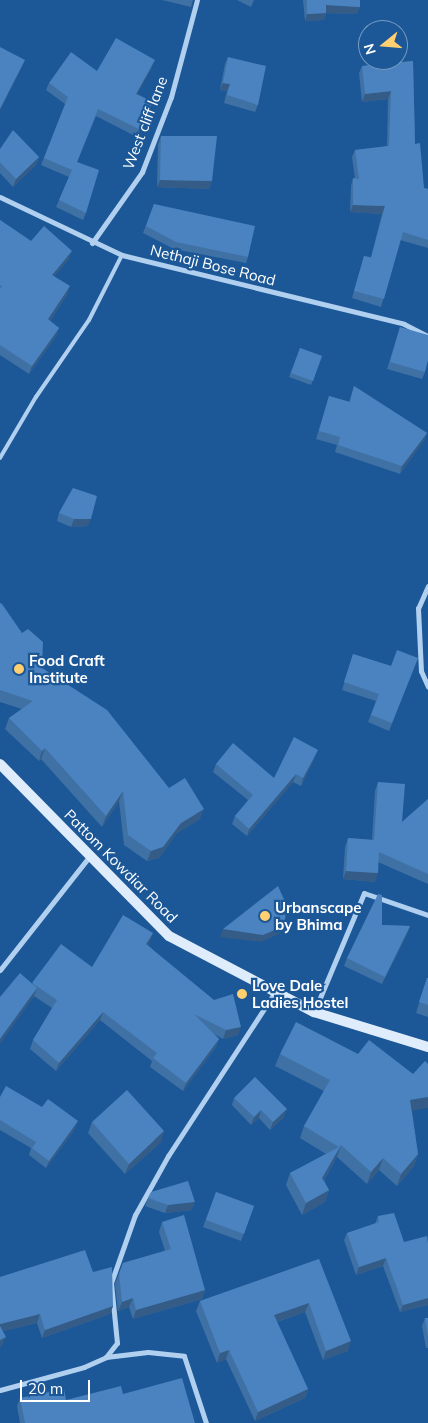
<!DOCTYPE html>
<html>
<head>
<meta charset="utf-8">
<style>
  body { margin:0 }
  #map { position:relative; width:428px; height:1423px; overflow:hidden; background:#1c5897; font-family:Mulish,sans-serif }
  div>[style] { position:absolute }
  .lane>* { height:4px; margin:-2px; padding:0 2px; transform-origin:2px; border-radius:2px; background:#b1d0f0 }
  .street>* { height:5px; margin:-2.5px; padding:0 2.5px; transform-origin:2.5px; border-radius:2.5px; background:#b1d0f0 }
  .secondary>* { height:10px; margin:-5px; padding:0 5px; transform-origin:5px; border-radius:5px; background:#dfecfb }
  .wall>* { inset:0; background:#4071a4 }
  .shaded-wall>* { inset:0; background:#345c86 }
  .building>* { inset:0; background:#4a83bf }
  .dots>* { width:14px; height:14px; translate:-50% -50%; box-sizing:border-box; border:2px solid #1c5897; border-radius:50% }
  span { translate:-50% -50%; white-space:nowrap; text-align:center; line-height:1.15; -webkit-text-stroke:4.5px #1c5897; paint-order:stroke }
  .street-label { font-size:15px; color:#fff }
  .poi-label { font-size:15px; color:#fff; font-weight:700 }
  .left { translate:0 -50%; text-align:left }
  .north { position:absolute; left:358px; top:20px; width:50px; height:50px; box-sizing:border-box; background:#1c5897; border:1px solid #779bc1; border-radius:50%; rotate:253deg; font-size:14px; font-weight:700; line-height:20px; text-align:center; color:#fff }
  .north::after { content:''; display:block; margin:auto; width:18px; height:22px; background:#ffcf70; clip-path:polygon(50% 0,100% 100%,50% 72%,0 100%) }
  .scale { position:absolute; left:20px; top:1380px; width:70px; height:22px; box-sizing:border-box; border:2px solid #fff; border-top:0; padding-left:6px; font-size:15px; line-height:18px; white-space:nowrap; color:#fff; -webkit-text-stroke:4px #1c5897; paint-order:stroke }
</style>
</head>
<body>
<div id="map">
  <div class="lane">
    <i style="left:0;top:458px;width:71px;rotate:-59.5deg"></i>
    <i style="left:36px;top:397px;width:93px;rotate:-55.5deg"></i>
    <i style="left:89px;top:320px;width:73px;rotate:-63.1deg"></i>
  </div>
  <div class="street">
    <i style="left:0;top:197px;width:135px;rotate:25.4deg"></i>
    <i style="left:122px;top:255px;width:290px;rotate:13.7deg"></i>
    <i style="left:404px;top:324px;width:27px;rotate:27deg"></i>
    <i style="left:92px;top:243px;width:87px;rotate:-54.8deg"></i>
    <i style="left:142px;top:172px;width:80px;rotate:-68.9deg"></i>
    <i style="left:171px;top:97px;width:100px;rotate:-75deg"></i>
    <i style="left:428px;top:586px;width:24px;rotate:114deg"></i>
    <i style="left:418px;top:608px;width:63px;rotate:87.3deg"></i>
    <i style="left:421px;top:671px;width:17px;rotate:66deg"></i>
    <i style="left:0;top:970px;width:144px;rotate:-51.8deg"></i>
    <i style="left:314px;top:1012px;width:129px;rotate:-67.2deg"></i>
    <i style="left:364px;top:893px;width:68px;rotate:19deg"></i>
    <i style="left:106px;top:1357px;width:42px;rotate:-6.8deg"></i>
    <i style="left:148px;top:1352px;width:36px;rotate:6deg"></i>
    <i style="left:184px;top:1356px;width:71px;rotate:71.8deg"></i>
    <i style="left:0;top:1390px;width:87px;rotate:-15.3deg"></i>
    <i style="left:84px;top:1367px;width:24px;rotate:-24deg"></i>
    <i style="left:106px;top:1357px;width:18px;rotate:-52deg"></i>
    <i style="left:117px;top:1343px;width:60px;rotate:-95.7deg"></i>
    <i style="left:111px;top:1283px;width:72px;rotate:-70.6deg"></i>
    <i style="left:135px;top:1215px;width:68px;rotate:-60.8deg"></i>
    <i style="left:168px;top:1156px;width:196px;rotate:-56.9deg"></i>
  </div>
  <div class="secondary">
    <i style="left:0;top:764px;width:241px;rotate:45.5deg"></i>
    <i style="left:169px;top:936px;width:164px;rotate:27.7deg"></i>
    <i style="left:314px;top:1012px;width:119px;rotate:17.1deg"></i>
  </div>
  <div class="wall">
    <i style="clip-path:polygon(162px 0,193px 0,191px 7px)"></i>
    <i style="clip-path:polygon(237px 0,254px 0,251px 7px)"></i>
    <i style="clip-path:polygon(303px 0,360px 0,357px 14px,326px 13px,324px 20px,305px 21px)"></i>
    <i style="clip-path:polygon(228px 57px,258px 105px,255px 112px,224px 103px,227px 91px,220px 90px,225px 64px)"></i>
    <i style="clip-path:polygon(413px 61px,415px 144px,424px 188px,428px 189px,428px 248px,400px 240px,381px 307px,352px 298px,364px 256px,371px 257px,382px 214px,350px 212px,351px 186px,353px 178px,355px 179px,352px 157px,355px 150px,387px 146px,388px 99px,362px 102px,359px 73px,362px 66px)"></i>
    <i style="clip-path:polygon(152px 67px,137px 94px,153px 102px,150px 109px,137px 137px,96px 116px,77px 162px,86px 213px,83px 220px,56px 207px,69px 177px,41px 165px,65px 104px,46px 90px,49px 83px,97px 71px)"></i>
    <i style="clip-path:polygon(161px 136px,212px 181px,209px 189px,157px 187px,158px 144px)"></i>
    <i style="clip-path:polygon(0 149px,39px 157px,36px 165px,13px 187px,0 173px)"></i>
    <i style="clip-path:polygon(154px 204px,248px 257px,246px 263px,174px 249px,143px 233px)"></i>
    <i style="clip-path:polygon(0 220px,31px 241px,69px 259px,54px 276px,68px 293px,50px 321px,59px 328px,56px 336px,29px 374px,0 355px)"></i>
    <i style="clip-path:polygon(400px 327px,425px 372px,422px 379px,387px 369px)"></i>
    <i style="clip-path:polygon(300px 348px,322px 356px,311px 385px,289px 377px)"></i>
    <i style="clip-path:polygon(354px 386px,427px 433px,424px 440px,400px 474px,335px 452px,337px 445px,316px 439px,329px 396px,349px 402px)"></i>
    <i style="clip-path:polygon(73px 488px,88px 526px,71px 527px,57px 521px,59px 513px)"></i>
    <i style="clip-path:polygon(0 603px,42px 668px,200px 819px,177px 833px,159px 858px,147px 861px,124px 845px,119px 801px,102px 827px,41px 759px,39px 761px,5px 729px,9px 718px,22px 709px,0 702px)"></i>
    <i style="clip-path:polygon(353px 654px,391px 666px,418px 658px,389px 731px,368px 722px,376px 701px,342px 690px)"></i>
    <i style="clip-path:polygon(315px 757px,301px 786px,293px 782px,247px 836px,232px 824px,235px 816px,248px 800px,213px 772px,216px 764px,274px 778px)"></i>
    <i style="clip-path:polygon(378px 782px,402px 822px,428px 799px,428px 884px,378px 862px,375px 882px,343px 879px,345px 847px,348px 838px,372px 840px,375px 791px)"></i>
    <i style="clip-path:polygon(382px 925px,410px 926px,407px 934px,382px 984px,344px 966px,347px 958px)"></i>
    <i style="clip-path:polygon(153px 933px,148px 945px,238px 1035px,223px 1039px,214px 1034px,219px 1039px,216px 1047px,183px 1091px,150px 1067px,152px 1061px,100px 1020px,56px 1071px,30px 1049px,33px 1040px,52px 1008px,34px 996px,33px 998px,32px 984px,92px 967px)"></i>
    <i style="clip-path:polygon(427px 978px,428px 978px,428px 1017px,416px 1013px)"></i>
    <i style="clip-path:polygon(280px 1054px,412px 1111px,418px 1154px,414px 1166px,397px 1186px,379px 1170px,367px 1184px,337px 1157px,324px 1180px,329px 1190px,325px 1202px,302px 1215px,286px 1185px,290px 1173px,326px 1154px,300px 1138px,304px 1126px,324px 1091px,275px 1066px)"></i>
    <i style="clip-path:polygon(0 1097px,75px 1129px,46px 1168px,29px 1155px,31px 1148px,0 1130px)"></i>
    <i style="clip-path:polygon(234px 1098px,284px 1117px,270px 1130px,259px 1118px,251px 1125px,232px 1105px)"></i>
    <i style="clip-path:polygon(92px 1122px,161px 1142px,125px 1174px,88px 1133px)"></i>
    <i style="clip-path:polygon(216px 1192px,254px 1206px,241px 1241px,203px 1227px)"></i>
    <i style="clip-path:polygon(148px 1198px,192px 1210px,165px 1213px,145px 1206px)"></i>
    <i style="clip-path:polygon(378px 1216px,404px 1242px,428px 1243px,428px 1305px,400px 1312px,383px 1266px,356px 1275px,344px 1240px,347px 1233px,375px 1224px)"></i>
    <i style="clip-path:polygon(162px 1222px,205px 1290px,202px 1299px,133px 1319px,129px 1307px,118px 1311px,115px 1284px,123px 1263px,165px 1251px,159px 1232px)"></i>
    <i style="clip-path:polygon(319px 1259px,348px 1351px,323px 1360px,305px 1312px,277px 1322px,308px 1389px,305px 1398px,255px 1421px,226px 1359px,217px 1363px,196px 1311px,200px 1301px)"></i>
    <i style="clip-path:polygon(93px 1272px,113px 1306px,110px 1314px,42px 1338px,37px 1323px,3px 1331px,2px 1345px,0 1347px,0 1277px)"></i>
    <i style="clip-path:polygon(425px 1318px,428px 1318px,428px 1348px,426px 1348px,422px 1326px)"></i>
    <i style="clip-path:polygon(123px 1394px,195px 1423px,20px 1423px,17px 1406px,20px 1398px,66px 1400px)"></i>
  </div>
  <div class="shaded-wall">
    <i style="clip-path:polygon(326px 5px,360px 7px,357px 14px,323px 13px)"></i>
    <i style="clip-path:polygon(326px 13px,324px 20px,305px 21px,307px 14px)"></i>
    <i style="clip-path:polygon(25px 60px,22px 67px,0 111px,0 109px)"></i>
    <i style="clip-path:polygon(155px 60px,152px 67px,134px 101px,136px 94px)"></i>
    <i style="clip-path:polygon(223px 83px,230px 84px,227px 91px,220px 90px)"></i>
    <i style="clip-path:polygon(391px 91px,388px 99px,362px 102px,365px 94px)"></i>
    <i style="clip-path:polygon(153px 102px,150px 109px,137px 137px,139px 129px)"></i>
    <i style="clip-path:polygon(39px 157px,36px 165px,13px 187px,16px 179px)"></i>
    <i style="clip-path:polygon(160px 180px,212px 181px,209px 189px,157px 187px)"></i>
    <i style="clip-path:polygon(353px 205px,385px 206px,382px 214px,350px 212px)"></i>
    <i style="clip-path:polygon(72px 251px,69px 259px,49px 282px,52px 275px)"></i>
    <i style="clip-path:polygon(70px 286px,68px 293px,46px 327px,48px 319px)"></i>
    <i style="clip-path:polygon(59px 328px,56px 336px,29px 374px,32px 366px)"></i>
    <i style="clip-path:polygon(427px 433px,424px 440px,400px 474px,402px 466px)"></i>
    <i style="clip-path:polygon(74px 519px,91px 519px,88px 526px,71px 527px)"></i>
    <i style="clip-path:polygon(45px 748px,41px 759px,39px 761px,42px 751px)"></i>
    <i style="clip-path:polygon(318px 750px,315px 757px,301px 786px,303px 778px)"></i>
    <i style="clip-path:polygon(296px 774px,293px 782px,247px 836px,249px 829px)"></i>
    <i style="clip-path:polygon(123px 791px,119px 801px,102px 827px,106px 816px)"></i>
    <i style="clip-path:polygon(204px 809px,200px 819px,177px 833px,159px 858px,147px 861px,151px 851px,181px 823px)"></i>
    <i style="clip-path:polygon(346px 871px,378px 873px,375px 882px,343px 879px)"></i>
    <i style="clip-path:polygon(284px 926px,281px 933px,261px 942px,220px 937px,223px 929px)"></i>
    <i style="clip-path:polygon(410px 926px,407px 934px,382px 984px,385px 977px)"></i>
    <i style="clip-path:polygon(153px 933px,150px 942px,143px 952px,146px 944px)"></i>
    <i style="clip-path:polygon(37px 988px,33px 998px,0 1044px,0 1039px)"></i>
    <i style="clip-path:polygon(103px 1012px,100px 1020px,56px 1071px,59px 1063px)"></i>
    <i style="clip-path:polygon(241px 1027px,238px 1035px,223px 1039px,226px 1030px)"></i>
    <i style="clip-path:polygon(219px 1039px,216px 1047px,183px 1091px,186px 1083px)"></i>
    <i style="clip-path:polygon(428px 1097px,428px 1108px,406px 1112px,410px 1100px)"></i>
    <i style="clip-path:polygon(287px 1109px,284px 1117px,270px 1130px,273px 1122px)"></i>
    <i style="clip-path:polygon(261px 1110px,259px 1118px,251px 1125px,254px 1117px)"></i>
    <i style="clip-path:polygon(78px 1121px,75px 1129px,46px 1168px,49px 1161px)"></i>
    <i style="clip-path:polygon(164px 1131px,161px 1142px,125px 1174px,129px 1164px)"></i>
    <i style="clip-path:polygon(341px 1145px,337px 1157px,318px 1190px,322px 1178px)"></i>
    <i style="clip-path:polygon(418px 1154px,414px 1166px,397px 1186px,401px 1174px)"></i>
    <i style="clip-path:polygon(383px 1158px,379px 1170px,367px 1184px,371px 1172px)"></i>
    <i style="clip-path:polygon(329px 1190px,325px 1202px,302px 1215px,306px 1203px)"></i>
    <i style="clip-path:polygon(195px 1202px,192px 1210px,165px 1213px,168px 1205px)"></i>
    <i style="clip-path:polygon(386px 1258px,383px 1266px,356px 1275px,359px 1267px)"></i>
    <i style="clip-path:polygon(205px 1290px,202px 1299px,133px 1319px,136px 1310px)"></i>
    <i style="clip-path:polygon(133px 1298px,129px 1307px,118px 1311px,122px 1302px)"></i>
    <i style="clip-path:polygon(428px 1298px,428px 1305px,400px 1312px,403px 1305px)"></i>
    <i style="clip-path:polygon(309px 1303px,305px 1312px,270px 1324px,274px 1315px)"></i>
    <i style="clip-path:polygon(113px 1306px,110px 1314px,42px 1338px,45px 1330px)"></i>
    <i style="clip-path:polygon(40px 1314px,37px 1323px,0 1332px,0 1324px)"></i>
    <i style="clip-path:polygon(6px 1337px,2px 1345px,0 1347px,0 1340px)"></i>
    <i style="clip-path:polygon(351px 1341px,348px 1351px,323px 1360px,326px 1351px)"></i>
    <i style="clip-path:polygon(229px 1350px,226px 1359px,217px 1363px,220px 1353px)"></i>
    <i style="clip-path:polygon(308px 1389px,305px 1398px,255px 1421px,258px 1412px)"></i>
  </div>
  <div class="building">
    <i style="clip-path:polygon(307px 0,360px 0,360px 7px,326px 5px,326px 13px,307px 14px)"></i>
    <i style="clip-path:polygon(116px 38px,155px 60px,136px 94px,153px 102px,139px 129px,98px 109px,77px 162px,99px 170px,86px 213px,59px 200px,72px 170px,44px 158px,68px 97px,49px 83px,71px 52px,97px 71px)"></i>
    <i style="clip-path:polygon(0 47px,25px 60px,0 109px)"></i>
    <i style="clip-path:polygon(228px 57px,266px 66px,258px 105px,227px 95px,230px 84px,223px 83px)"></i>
    <i style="clip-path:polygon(413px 61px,415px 144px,420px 143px,424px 188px,428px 189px,428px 240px,403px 232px,384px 299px,354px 291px,364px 256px,371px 258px,385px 206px,353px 205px,353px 178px,359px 179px,355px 150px,389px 146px,391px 91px,365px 94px,362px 66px)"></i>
    <i style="clip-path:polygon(13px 130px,39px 157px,16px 179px,0 162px,0 149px)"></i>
    <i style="clip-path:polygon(161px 136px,217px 136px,212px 181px,160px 180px)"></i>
    <i style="clip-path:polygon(154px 204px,255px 226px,248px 257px,176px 242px,146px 226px)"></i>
    <i style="clip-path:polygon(0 220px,31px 241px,44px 226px,72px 251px,52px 275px,70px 286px,48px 319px,59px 328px,32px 366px,0 345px,0 289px,2px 286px,0 285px)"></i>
    <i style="clip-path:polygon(400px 327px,428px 335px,428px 360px,425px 372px,390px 362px)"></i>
    <i style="clip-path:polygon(300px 348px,322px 356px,313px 381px,291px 373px)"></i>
    <i style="clip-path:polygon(354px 386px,427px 433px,402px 466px,338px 445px,340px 437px,319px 431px,329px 396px,350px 402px)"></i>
    <i style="clip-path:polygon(73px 488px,97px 496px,91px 519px,74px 519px,59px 513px)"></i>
    <i style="clip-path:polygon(0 603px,2px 604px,22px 633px,28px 629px,43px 642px,42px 668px,107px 710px,169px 788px,185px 778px,204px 809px,181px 823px,163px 847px,151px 851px,128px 835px,123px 791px,106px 816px,45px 748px,42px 751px,9px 718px,33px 701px,0 690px)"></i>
    <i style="clip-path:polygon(397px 650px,418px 658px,392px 723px,371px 715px,379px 694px,344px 682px,353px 654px,391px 666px)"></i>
    <i style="clip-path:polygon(294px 737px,318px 750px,303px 778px,296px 774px,249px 829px,235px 816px,253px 795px,216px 764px,233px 743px,274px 778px)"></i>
    <i style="clip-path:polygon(378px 782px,405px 784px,402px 822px,428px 799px,428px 874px,379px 852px,378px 873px,346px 871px,348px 838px,374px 840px)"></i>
    <i style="clip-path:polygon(278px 886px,287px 906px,284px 926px,263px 935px,223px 929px)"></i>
    <i style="clip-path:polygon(378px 894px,382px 895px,382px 925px,410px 926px,385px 977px,347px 958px)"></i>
    <i style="clip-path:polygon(123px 915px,153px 933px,146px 944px,214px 1000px,233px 994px,241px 1027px,226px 1030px,194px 1014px,219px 1039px,186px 1083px,153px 1058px,157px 1053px,103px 1012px,59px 1063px,33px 1040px,57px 1000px,32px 983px,61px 944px,92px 967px)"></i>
    <i style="clip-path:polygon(20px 973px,37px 988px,0 1039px,0 997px)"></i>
    <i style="clip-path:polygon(427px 978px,428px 978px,428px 1005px,419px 1002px)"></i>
    <i style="clip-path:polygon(296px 1022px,358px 1054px,369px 1040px,413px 1074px,425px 1061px,428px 1064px,428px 1097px,410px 1100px,418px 1154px,401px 1174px,383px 1158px,371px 1172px,341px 1145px,322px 1178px,329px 1190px,306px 1203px,290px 1173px,339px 1147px,304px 1126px,330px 1080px,280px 1054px)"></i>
    <i style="clip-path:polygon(255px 1077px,287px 1109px,273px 1122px,261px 1110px,254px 1117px,234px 1098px)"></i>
    <i style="clip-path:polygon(6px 1086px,42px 1107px,48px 1099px,78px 1121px,49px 1161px,32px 1148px,36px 1142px,0 1120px,0 1097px)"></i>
    <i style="clip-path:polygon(127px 1090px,164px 1131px,129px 1164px,92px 1122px)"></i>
    <i style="clip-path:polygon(188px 1181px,195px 1202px,168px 1205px,148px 1198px,151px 1192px)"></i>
    <i style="clip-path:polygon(216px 1192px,254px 1206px,244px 1234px,206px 1220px)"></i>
    <i style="clip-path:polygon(394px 1213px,404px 1242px,427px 1236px,428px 1243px,428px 1298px,403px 1305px,386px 1258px,359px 1267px,347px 1233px,379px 1222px,378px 1216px)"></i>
    <i style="clip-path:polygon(184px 1215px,205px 1290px,136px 1310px,133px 1298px,122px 1302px,119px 1274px,123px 1263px,171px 1249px,162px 1222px)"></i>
    <i style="clip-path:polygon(85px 1250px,93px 1272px,112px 1267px,113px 1306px,45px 1330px,40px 1314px,0 1324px,0 1277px)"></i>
    <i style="clip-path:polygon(319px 1259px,351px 1341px,326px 1351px,309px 1303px,274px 1315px,308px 1389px,258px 1412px,229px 1350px,220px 1353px,200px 1301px)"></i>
    <i style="clip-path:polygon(425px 1318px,428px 1318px,428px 1337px)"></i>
    <i style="clip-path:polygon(0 1326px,6px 1337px,0 1340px)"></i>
    <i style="clip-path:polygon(182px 1378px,195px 1423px,25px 1423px,20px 1398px,64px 1389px,66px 1400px,121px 1386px,123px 1394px)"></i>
  </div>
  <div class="dots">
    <i style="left:19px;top:669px;background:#ffcf70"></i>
    <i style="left:265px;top:916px;background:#ffcf70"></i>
    <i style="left:242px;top:994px;background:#ffcf70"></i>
  </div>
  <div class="street-label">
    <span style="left:145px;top:123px;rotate:-69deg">West cliff lane</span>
    <span style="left:213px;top:265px;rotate:14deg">Nethaji Bose Road</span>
    <span style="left:121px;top:866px;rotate:45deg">Pattom Kowdiar Road</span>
  </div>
  <div class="poi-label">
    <span class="left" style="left:29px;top:669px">Food Craft<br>Institute</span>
    <span class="left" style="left:275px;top:916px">Urbanscape<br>by Bhima</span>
    <span class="left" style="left:252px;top:994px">Love Dale<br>Ladies Hostel</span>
  </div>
  <div class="north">N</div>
  <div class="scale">20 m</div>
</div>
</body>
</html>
